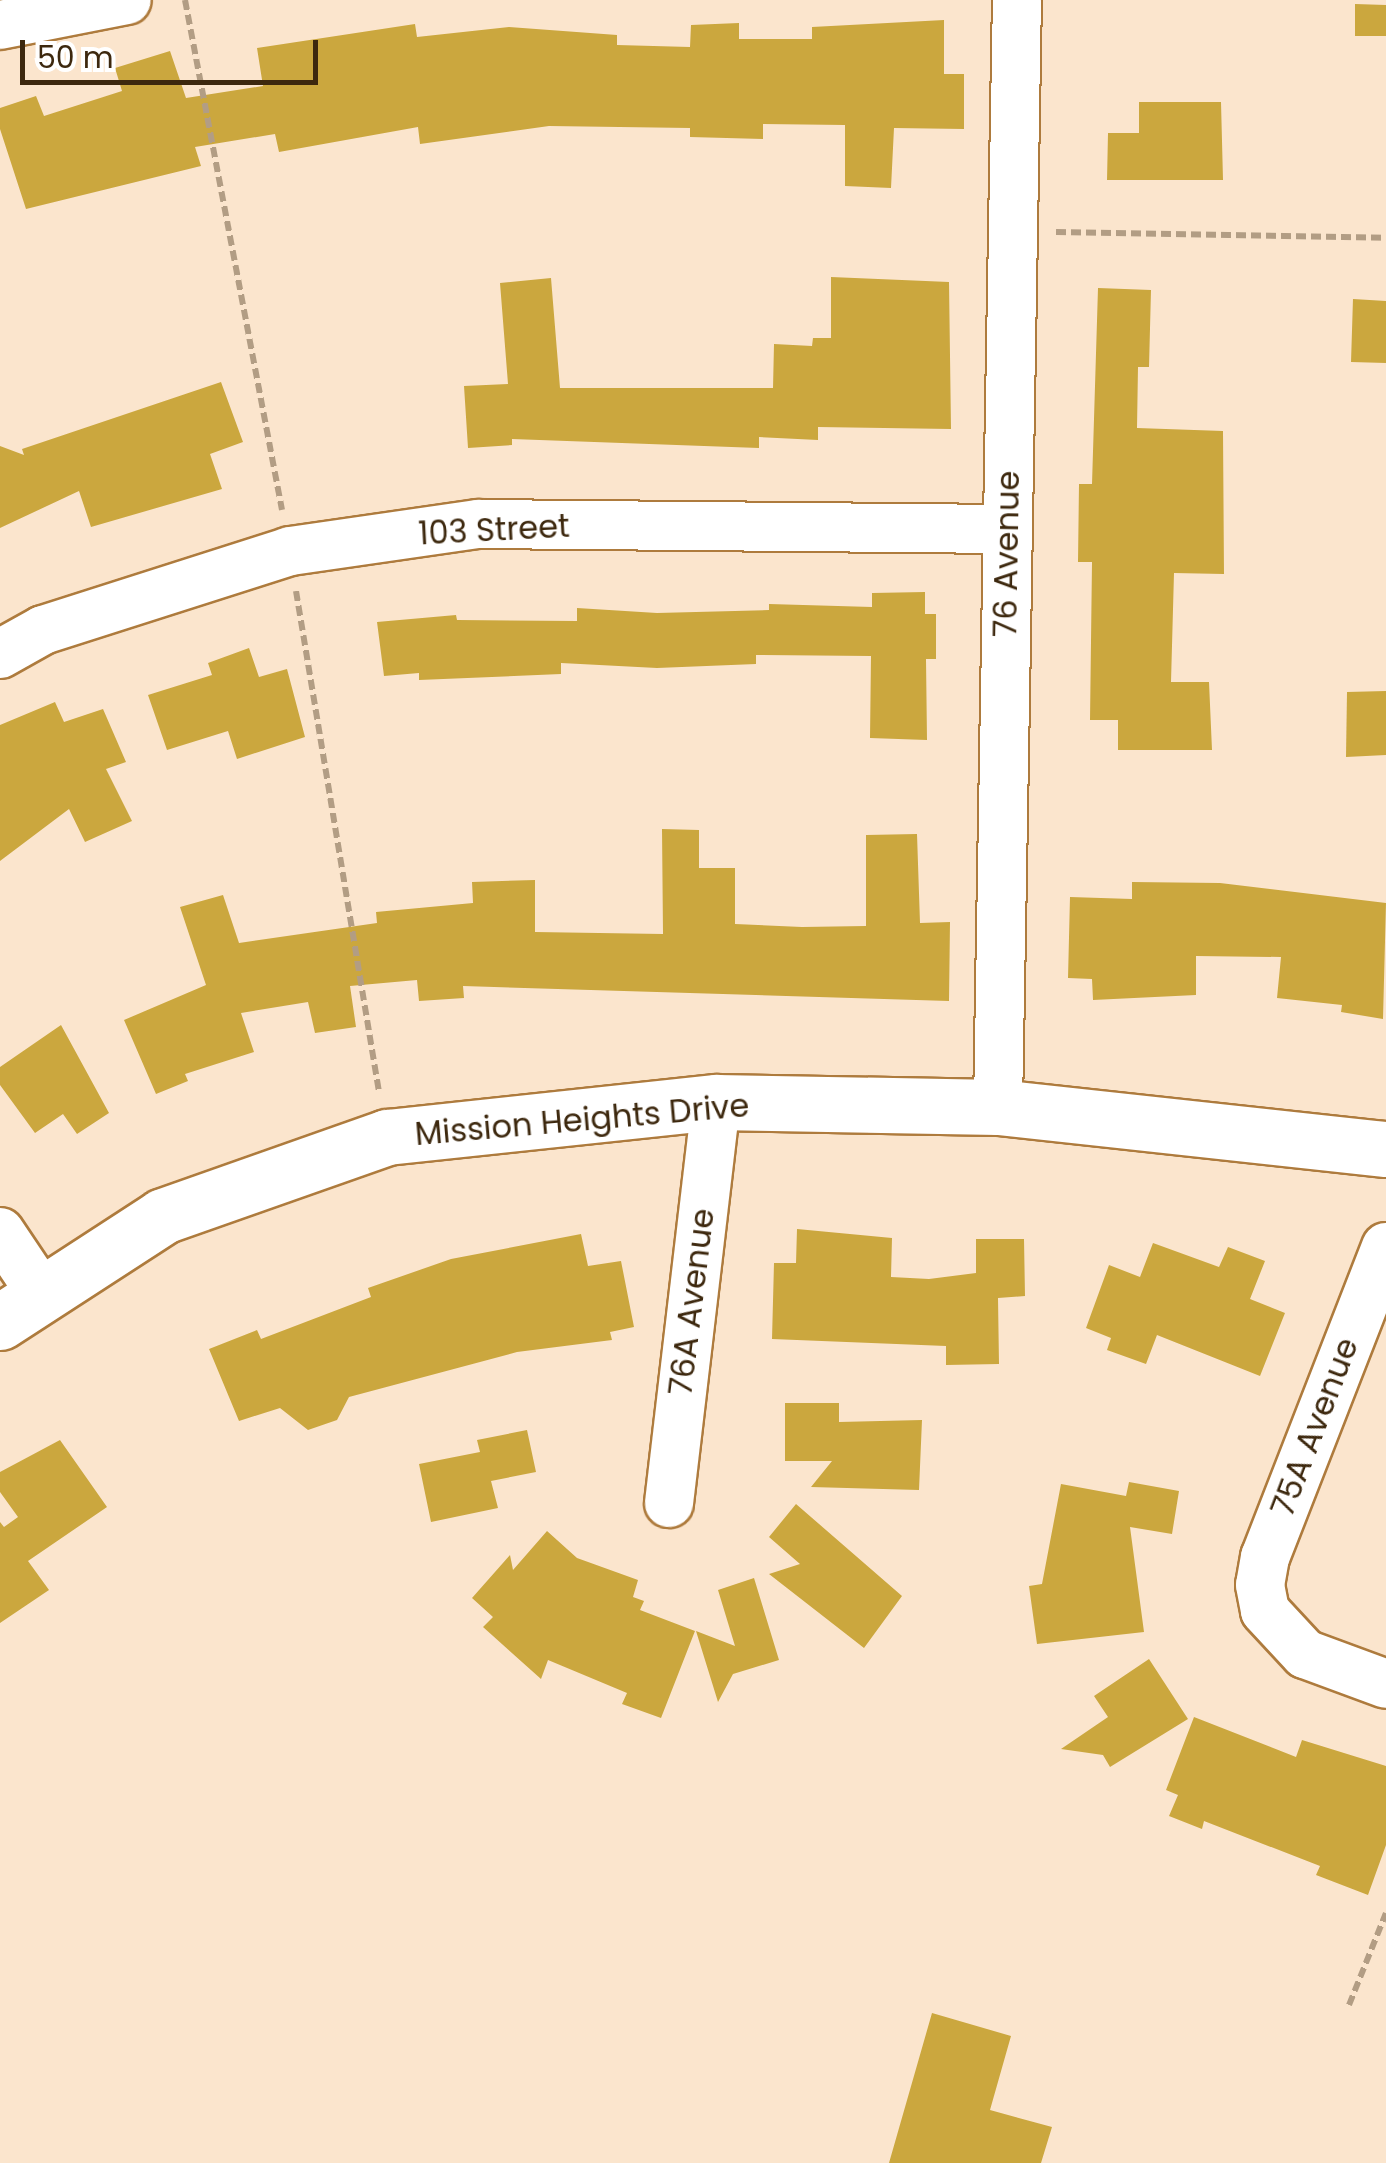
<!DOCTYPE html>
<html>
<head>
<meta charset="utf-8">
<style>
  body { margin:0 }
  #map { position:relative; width:1386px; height:2163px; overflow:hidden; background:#fbe5cd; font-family:Poppins,sans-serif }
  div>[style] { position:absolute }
  .building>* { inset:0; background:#cba73e }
  .path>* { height:6px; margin-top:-3px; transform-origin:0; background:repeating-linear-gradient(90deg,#b29d84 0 10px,transparent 0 15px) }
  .roads { filter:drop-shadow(2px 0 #ae7b3d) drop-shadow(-2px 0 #ae7b3d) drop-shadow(0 2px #ae7b3d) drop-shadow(0 -2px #ae7b3d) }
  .street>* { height:48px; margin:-24px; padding:0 24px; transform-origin:24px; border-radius:24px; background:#fff }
  .secondary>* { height:55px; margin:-27.5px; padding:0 27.5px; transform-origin:27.5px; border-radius:27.5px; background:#fff }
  span { translate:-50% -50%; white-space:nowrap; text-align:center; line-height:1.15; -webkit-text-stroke:8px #fff; paint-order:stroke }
  .street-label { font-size:32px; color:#3d280e }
  .scale { position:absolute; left:20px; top:40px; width:298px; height:45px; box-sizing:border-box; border:5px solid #3d280e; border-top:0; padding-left:12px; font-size:30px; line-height:35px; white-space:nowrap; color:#3d280e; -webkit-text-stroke:8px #fff; paint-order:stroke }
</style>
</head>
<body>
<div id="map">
  <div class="building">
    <i style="clip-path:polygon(1355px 4px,1386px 5px,1386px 36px,1355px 36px)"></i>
    <i style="clip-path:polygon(944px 20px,944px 74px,964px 74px,964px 129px,894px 128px,891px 188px,845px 186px,845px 125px,763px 124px,763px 139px,690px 137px,690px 128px,549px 126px,420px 144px,418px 127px,279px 152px,275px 134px,195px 147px,201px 166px,26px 209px,0 129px,0 108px,36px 96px,44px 116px,122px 91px,115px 68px,170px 51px,186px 98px,263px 86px,257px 48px,415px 24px,417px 37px,509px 27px,617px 35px,617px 45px,690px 47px,691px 25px,739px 23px,739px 39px,812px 39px,812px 27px)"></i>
    <i style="clip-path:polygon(1139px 102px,1221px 102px,1223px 180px,1107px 180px,1108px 133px,1139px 133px)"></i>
    <i style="clip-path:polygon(831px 277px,949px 282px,951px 429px,818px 427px,818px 440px,759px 437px,759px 448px,512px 439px,512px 445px,468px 448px,464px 386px,508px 384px,500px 283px,551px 278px,560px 388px,773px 388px,774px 344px,812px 346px,813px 338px,831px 338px)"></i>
    <i style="clip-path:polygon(1098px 288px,1151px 290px,1149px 367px,1138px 367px,1137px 428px,1223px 431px,1224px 574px,1174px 573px,1171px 682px,1209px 682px,1212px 750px,1118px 750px,1118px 720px,1090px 720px,1092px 562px,1078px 562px,1079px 484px,1092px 484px)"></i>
    <i style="clip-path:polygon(1353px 299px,1386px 301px,1386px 363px,1351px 362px)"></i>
    <i style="clip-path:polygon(221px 382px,243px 442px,210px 454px,222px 489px,91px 527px,79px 491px,0 528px,0 446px,24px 455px,22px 449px)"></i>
    <i style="clip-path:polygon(925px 592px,925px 614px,936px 614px,936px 659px,926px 659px,927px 740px,870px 738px,871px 656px,756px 655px,756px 664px,657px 668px,561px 663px,561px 674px,419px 680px,419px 673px,384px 676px,377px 622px,456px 615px,457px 620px,577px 621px,577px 608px,657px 613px,769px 610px,769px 604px,872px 607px,872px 593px)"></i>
    <i style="clip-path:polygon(249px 648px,259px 677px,287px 669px,305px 737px,237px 759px,228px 731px,167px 750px,148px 695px,212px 675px,208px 663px)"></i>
    <i style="clip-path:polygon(1386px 691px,1386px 755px,1346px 757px,1347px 692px)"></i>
    <i style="clip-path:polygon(55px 702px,64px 722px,103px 709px,126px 762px,106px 769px,132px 821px,85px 842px,69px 809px,0 861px,0 725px)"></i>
    <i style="clip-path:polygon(662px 829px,699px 830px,699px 868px,735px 868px,735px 924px,802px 927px,866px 926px,866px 835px,917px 834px,920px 923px,950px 922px,949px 1001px,463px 986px,464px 998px,419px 1001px,417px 980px,350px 986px,356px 1027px,315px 1033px,308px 1002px,241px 1013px,254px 1052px,185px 1074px,188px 1081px,156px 1094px,124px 1020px,206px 985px,180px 907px,223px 895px,239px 943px,377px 923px,376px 912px,473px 903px,472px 882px,535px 880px,535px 932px,663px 934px)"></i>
    <i style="clip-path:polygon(1132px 882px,1220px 883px,1386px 903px,1383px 1019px,1341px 1012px,1342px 1005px,1277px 998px,1281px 957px,1196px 956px,1196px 995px,1093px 1000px,1092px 979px,1068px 978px,1070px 897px,1132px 899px)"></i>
    <i style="clip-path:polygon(61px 1025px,109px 1113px,77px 1134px,63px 1114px,35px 1133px,0 1085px,0 1067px)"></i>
    <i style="clip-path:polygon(797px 1229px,892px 1238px,891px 1277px,929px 1279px,976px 1273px,976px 1239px,1024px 1239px,1025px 1296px,998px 1298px,999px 1364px,946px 1365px,946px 1346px,772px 1339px,774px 1263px,796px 1263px)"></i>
    <i style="clip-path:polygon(581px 1234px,588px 1266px,621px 1261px,634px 1327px,610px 1332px,612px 1340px,517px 1352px,349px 1397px,337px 1420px,308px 1430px,280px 1408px,239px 1421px,209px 1349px,257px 1330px,261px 1339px,371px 1297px,368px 1288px,451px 1259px)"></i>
    <i style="clip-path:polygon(1153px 1243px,1219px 1267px,1228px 1247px,1265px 1261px,1250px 1299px,1285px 1313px,1260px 1376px,1157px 1335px,1146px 1364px,1107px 1350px,1111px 1338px,1086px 1328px,1109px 1265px,1140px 1277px)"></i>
    <i style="clip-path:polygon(785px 1403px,839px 1403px,839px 1422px,922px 1420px,919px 1490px,811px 1487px,832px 1461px,785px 1461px)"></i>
    <i style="clip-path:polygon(527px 1430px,536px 1472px,491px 1481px,498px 1508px,431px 1522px,419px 1464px,480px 1452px,477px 1440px)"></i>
    <i style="clip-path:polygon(60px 1440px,107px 1507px,28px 1561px,49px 1590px,0 1623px,0 1522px,4px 1527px,18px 1517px,0 1492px,0 1472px)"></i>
    <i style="clip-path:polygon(1129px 1482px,1179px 1491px,1172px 1534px,1130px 1527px,1144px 1632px,1037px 1644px,1029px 1586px,1042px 1584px,1061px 1484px,1126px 1496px)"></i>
    <i style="clip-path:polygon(796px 1504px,902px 1596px,864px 1648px,769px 1574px,800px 1564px,769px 1537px)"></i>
    <i style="clip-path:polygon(547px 1531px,577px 1558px,638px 1580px,633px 1597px,644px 1601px,640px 1610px,695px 1631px,661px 1718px,622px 1704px,627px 1693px,548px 1660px,541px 1679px,483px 1627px,493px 1617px,472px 1598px,510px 1555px,513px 1570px)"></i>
    <i style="clip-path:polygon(754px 1578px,779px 1660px,733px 1674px,718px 1702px,696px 1631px,735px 1646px,718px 1590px)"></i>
    <i style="clip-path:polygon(1149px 1659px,1188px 1719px,1110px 1767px,1103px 1755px,1061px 1749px,1108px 1717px,1094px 1696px)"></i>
    <i style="clip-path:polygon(1194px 1717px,1296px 1757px,1302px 1740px,1386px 1766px,1386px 1845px,1368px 1895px,1316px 1875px,1320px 1866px,1204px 1821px,1202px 1829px,1169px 1816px,1178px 1795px,1166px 1790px)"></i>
    <i style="clip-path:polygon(932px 2013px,1011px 2036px,990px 2110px,1052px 2127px,1041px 2163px,889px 2163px)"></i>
  </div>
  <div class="path">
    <i style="left:185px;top:0;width:519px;rotate:79.23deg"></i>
    <i style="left:1056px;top:232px;width:330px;rotate:1deg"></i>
    <i style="left:296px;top:591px;width:508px;rotate:80.59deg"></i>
    <i style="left:1349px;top:2005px;width:99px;rotate:-68.1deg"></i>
  </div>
  <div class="roads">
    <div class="street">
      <i style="left:0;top:25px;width:129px;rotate:-11.1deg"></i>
      <i style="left:0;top:654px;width:49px;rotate:-29.2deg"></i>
      <i style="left:43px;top:630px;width:259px;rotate:-17.7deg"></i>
      <i style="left:290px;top:551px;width:190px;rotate:-8.2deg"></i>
      <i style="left:478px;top:524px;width:530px;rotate:0.54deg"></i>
      <i style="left:998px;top:1107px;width:1107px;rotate:-89.02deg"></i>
      <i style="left:0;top:1232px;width:73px;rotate:56.1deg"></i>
      <i style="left:1386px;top:1247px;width:333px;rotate:111.3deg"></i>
      <i style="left:1265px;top:1557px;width:28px;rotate:100deg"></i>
      <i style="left:1260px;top:1585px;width:26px;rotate:79deg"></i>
      <i style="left:1265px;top:1611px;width:59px;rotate:47.1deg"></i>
      <i style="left:1305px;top:1654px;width:86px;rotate:20.3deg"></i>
      <i style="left:669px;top:1503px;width:404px;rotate:-83.3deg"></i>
    </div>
    <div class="secondary">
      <i style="left:0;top:1322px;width:194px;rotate:-33deg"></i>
      <i style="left:163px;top:1216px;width:238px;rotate:-19.4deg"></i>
      <i style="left:387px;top:1137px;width:331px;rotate:-6.1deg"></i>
      <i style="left:716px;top:1102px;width:282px;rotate:1deg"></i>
      <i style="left:998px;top:1107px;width:390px;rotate:6.2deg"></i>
    </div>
  </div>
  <div class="street-label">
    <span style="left:494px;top:530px;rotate:-3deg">103 Street</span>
    <span style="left:1007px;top:554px;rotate:-89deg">76 Avenue</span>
    <span style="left:582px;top:1120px;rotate:-5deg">Mission Heights Drive</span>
    <span style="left:692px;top:1302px;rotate:-83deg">76A Avenue</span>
    <span style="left:1315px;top:1427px;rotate:-69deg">75A Avenue</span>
  </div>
  <div class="scale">50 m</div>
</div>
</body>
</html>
